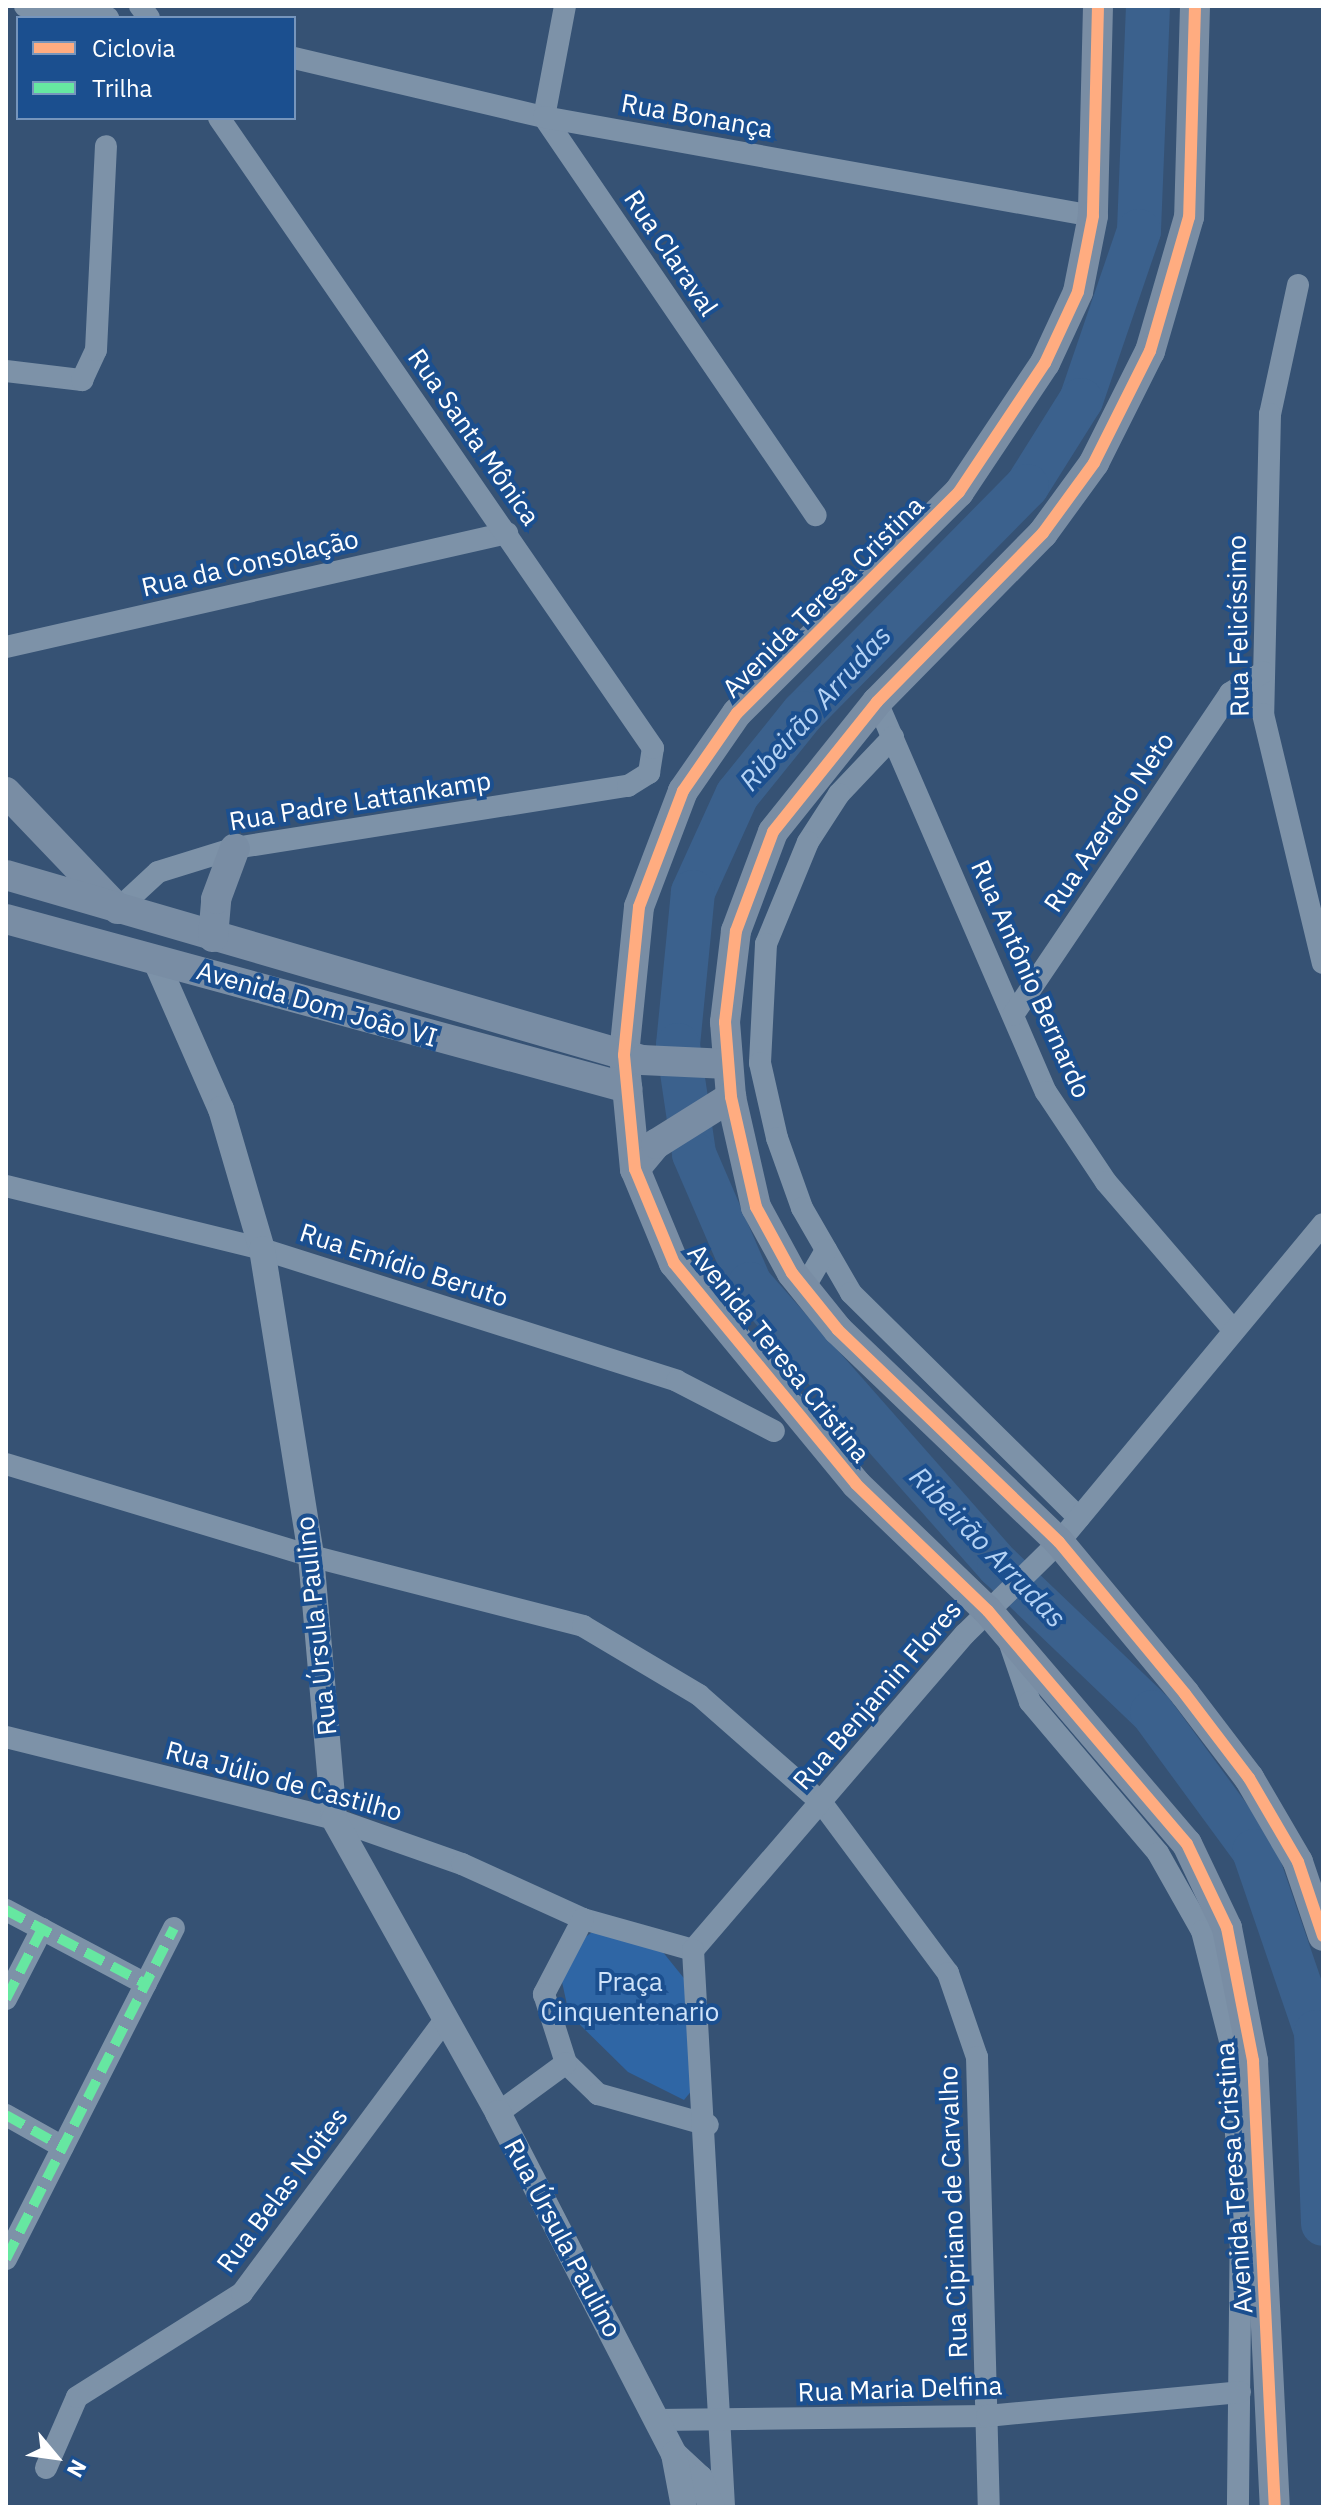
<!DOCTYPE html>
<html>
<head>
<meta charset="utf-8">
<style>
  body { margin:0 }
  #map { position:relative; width:1329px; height:2513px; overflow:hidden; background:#365274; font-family:"IBM Plex Sans",sans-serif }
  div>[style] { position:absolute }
  .green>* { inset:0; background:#2f66a5 }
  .river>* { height:44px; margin:-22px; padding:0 22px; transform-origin:22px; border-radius:22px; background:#3b618d }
  .minor>* { height:22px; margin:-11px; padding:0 11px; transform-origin:11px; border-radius:11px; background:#7d92a8 }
  .tertiary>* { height:26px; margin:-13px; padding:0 13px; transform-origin:13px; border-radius:13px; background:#7d92a8 }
  .secondary>* { height:30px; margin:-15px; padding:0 15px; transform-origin:15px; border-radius:15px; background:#798da4 }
  .quiet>* { height:10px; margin-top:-5px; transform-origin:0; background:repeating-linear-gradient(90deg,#66e7a1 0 20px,transparent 0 30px) }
  .cycleway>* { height:12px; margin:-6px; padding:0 6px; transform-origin:6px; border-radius:6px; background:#ffac80 }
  span { translate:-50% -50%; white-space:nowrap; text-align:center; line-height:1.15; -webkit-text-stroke:8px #1b4f8f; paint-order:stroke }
  .street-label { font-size:26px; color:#fff }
  .park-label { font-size:26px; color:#cfe3fa }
  .water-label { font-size:28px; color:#b5d3f5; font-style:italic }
  .frame { position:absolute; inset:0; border:8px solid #fff; pointer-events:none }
  .legend { position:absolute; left:16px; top:16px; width:280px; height:104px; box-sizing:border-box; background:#1b4f8f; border:2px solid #7695bc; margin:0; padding:10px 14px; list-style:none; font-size:24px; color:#fff }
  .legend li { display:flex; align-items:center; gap:16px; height:40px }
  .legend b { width:40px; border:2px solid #7695bc }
  .north { position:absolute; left:16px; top:2417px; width:80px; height:80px; -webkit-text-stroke:6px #1b4f8f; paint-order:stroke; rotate:119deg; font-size:22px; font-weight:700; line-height:32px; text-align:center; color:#fff }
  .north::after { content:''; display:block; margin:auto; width:28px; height:36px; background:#fff; clip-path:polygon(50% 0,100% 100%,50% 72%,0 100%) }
</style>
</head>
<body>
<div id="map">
  <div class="green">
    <i style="clip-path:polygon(595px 1930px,662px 1951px,687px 1982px,693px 2089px,684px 2100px,628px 2072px,569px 2014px,562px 1982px,580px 1941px)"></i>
  </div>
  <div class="river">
    <i style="left:1148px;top:6px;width:225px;rotate:92.3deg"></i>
    <i style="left:1139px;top:231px;width:179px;rotate:108.9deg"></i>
    <i style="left:1081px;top:400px;width:102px;rotate:122.1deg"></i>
    <i style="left:1027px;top:486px;width:319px;rotate:134.6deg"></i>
    <i style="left:803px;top:713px;width:105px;rotate:128.8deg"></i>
    <i style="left:737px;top:795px;width:107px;rotate:114.4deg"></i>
    <i style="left:693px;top:892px;width:154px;rotate:95.6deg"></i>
    <i style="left:678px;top:1045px;width:110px;rotate:81.6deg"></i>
    <i style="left:694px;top:1154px;width:142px;rotate:66.7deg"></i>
    <i style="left:750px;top:1284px;width:376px;rotate:48.6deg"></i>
    <i style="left:999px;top:1566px;width:211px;rotate:43.7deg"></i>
    <i style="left:1152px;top:1712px;width:172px;rotate:53.7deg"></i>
    <i style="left:1254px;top:1851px;width:191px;rotate:71.1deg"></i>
    <i style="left:1316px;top:2032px;width:192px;rotate:87.9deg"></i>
  </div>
  <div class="minor">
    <i style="left:25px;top:6px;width:84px;rotate:8.2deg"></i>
    <i style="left:140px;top:6px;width:15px;rotate:53deg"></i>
    <i style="left:565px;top:6px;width:113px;rotate:100.7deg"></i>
    <i style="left:544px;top:117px;width:482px;rotate:55.7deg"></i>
    <i style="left:294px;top:58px;width:257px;rotate:13.3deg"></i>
    <i style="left:544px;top:117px;width:558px;rotate:10.22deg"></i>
    <i style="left:1298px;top:285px;width:132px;rotate:102.2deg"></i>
    <i style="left:1270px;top:414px;width:300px;rotate:91.3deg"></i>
    <i style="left:1263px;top:714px;width:256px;rotate:76.5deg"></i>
    <i style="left:6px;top:371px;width:77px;rotate:6.8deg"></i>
    <i style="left:82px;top:380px;width:33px;rotate:-65deg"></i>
    <i style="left:96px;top:350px;width:204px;rotate:-87.2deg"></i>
    <i style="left:6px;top:647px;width:514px;rotate:-12.82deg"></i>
    <i style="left:877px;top:702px;width:425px;rotate:66.6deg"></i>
    <i style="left:1046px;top:1092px;width:108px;rotate:56.3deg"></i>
    <i style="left:1106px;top:1182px;width:196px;rotate:49.3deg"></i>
    <i style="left:893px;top:737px;width:79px;rotate:133.5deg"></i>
    <i style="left:839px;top:794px;width:57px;rotate:122.9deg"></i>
    <i style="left:808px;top:842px;width:110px;rotate:112.4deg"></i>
    <i style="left:766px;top:944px;width:119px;rotate:92.9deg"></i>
    <i style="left:760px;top:1063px;width:77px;rotate:77.2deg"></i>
    <i style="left:777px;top:1138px;width:74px;rotate:70.3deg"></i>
    <i style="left:802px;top:1208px;width:98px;rotate:60deg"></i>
    <i style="left:851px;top:1293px;width:320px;rotate:44.6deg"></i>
    <i style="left:118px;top:909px;width:54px;rotate:-42.8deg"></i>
    <i style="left:158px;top:872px;width:81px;rotate:-17.3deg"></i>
    <i style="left:235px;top:848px;width:398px;rotate:-9deg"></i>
    <i style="left:628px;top:786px;width:25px;rotate:-32deg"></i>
    <i style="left:649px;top:773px;width:25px;rotate:-81deg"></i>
    <i style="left:653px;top:748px;width:765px;rotate:-124.56deg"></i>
    <i style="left:1013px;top:1015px;width:388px;rotate:-56deg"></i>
    <i style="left:1230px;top:693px;width:39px;rotate:-32deg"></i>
    <i style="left:6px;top:1186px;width:264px;rotate:13.8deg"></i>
    <i style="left:262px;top:1249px;width:435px;rotate:17.6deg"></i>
    <i style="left:677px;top:1381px;width:109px;rotate:27.3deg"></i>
    <i style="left:804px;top:1288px;width:44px;rotate:-59.9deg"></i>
    <i style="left:6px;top:1464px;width:319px;rotate:16.8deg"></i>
    <i style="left:311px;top:1556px;width:281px;rotate:14.4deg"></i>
    <i style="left:583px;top:1626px;width:135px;rotate:30.7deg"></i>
    <i style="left:699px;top:1695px;width:162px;rotate:41.3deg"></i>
    <i style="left:821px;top:1802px;width:213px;rotate:53.4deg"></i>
    <i style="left:948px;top:1973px;width:89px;rotate:71deg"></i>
    <i style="left:977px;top:2057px;width:450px;rotate:88.5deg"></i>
    <i style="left:1010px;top:1644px;width:61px;rotate:71deg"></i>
    <i style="left:1030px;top:1702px;width:198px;rotate:49.7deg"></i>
    <i style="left:1158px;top:1853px;width:90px;rotate:60.6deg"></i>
    <i style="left:1202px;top:1931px;width:114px;rotate:75.7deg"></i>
    <i style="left:1230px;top:2041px;width:172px;rotate:86.3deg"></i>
    <i style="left:1241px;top:2213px;width:294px;rotate:90.6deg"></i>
    <i style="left:6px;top:1737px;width:338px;rotate:14deg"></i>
    <i style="left:334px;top:1819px;width:136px;rotate:19.4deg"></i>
    <i style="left:462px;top:1864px;width:133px;rotate:24.4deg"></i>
    <i style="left:583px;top:1919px;width:114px;rotate:15.7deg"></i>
    <i style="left:6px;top:1910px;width:158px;rotate:27.9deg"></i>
    <i style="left:583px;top:1919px;width:85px;rotate:117.5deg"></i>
    <i style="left:544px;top:1994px;width:72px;rotate:72.3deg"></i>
    <i style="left:566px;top:2063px;width:45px;rotate:44.1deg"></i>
    <i style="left:598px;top:2094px;width:114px;rotate:15.7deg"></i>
    <i style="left:693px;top:1950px;width:417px;rotate:-49.3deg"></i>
    <i style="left:965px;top:1634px;width:132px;rotate:-44.4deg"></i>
    <i style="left:1059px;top:1542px;width:413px;rotate:-50.3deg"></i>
    <i style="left:693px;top:1950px;width:558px;rotate:86.81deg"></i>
    <i style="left:6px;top:1999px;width:79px;rotate:-62.8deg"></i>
    <i style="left:498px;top:2113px;width:84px;rotate:-36.3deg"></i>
    <i style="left:6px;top:2115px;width:65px;rotate:29.3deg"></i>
    <i style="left:6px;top:2259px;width:371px;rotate:-63.1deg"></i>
    <i style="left:657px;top:2420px;width:330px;rotate:-0.7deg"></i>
    <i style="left:987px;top:2416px;width:254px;rotate:-5.4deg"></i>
    <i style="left:46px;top:2468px;width:77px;rotate:-66.4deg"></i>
    <i style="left:77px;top:2397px;width:195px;rotate:-32.2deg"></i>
    <i style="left:242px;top:2293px;width:339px;rotate:-53.4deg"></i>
  </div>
  <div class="tertiary">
    <i style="left:155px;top:959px;width:164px;rotate:66.3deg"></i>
    <i style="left:221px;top:1109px;width:146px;rotate:73.7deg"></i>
    <i style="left:262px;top:1249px;width:311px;rotate:80.9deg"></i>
    <i style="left:311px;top:1556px;width:264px;rotate:85deg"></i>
    <i style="left:334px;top:1819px;width:337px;rotate:60.8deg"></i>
    <i style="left:498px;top:2113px;width:384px;rotate:62.7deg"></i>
    <i style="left:674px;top:2454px;width:35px;rotate:43deg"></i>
    <i style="left:700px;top:2478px;width:31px;rotate:68deg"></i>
    <i style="left:674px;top:2454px;width:54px;rotate:79.3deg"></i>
  </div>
  <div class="secondary">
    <i style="left:1098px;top:6px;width:210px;rotate:91.4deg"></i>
    <i style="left:1093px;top:216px;width:77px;rotate:101.2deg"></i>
    <i style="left:1078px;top:292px;width:78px;rotate:114.9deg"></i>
    <i style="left:1045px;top:363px;width:155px;rotate:123.7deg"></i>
    <i style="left:959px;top:492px;width:313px;rotate:135.1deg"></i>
    <i style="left:737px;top:713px;width:95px;rotate:124.7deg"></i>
    <i style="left:683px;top:791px;width:124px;rotate:110.8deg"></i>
    <i style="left:639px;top:907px;width:149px;rotate:95.8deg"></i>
    <i style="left:624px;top:1055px;width:115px;rotate:84.5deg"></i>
    <i style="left:635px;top:1169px;width:102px;rotate:67.5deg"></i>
    <i style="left:674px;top:1263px;width:286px;rotate:50.5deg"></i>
    <i style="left:856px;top:1484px;width:183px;rotate:43.9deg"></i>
    <i style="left:988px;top:1611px;width:306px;rotate:49.5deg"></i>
    <i style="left:1187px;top:1844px;width:93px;rotate:64.5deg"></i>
    <i style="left:1227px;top:1928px;width:136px;rotate:78.9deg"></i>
    <i style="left:1253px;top:2061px;width:447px;rotate:87.2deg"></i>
    <i style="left:1195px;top:6px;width:211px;rotate:91.6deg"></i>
    <i style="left:1189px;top:217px;width:140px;rotate:106.2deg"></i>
    <i style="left:1150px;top:351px;width:125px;rotate:116.6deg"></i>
    <i style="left:1094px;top:463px;width:87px;rotate:126.1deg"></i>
    <i style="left:1043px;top:533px;width:237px;rotate:134.5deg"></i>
    <i style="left:877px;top:702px;width:166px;rotate:128.7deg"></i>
    <i style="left:773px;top:832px;width:106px;rotate:110.5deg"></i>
    <i style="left:736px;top:931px;width:92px;rotate:96.9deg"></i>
    <i style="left:725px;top:1022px;width:75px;rotate:85.4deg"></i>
    <i style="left:731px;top:1097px;width:113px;rotate:77.2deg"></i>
    <i style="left:756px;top:1207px;width:75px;rotate:61.4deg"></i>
    <i style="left:792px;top:1273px;width:73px;rotate:51.1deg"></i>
    <i style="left:838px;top:1330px;width:306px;rotate:43.8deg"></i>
    <i style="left:1059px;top:1542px;width:197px;rotate:50.3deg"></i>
    <i style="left:1185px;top:1694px;width:106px;rotate:52.7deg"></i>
    <i style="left:1249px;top:1778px;width:97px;rotate:59.7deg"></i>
    <i style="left:1298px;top:1862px;width:78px;rotate:71.3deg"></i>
    <i style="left:6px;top:792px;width:162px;rotate:46.3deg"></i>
    <i style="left:6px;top:875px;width:662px;rotate:16.22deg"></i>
    <i style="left:642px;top:1060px;width:86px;rotate:2.7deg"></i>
    <i style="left:6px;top:919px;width:644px;rotate:15.22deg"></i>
    <i style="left:213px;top:937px;width:38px;rotate:-85deg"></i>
    <i style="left:216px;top:899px;width:54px;rotate:-69.6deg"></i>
    <i style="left:635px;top:1169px;width:33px;rotate:-50deg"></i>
    <i style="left:656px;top:1144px;width:89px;rotate:-32.1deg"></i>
  </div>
  <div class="quiet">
    <i style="left:6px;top:1910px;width:158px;rotate:27.9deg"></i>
    <i style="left:6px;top:1999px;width:79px;rotate:-62.8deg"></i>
    <i style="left:6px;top:2115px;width:65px;rotate:29.3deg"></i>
    <i style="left:6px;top:2259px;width:371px;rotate:-63.1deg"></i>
  </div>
  <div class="cycleway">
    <i style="left:1098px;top:6px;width:210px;rotate:91.4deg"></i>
    <i style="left:1093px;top:216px;width:77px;rotate:101.2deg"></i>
    <i style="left:1078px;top:292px;width:78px;rotate:114.9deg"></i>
    <i style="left:1045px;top:363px;width:155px;rotate:123.7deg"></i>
    <i style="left:959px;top:492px;width:313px;rotate:135.1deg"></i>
    <i style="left:737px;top:713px;width:95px;rotate:124.7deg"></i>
    <i style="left:683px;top:791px;width:124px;rotate:110.8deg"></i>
    <i style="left:639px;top:907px;width:149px;rotate:95.8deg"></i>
    <i style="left:624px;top:1055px;width:115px;rotate:84.5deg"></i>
    <i style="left:635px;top:1169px;width:102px;rotate:67.5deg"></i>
    <i style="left:674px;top:1263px;width:286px;rotate:50.5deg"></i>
    <i style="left:856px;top:1484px;width:183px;rotate:43.9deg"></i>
    <i style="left:988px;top:1611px;width:306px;rotate:49.5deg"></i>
    <i style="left:1187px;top:1844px;width:93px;rotate:64.5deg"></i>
    <i style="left:1227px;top:1928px;width:136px;rotate:78.9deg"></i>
    <i style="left:1253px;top:2061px;width:447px;rotate:87.2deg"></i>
    <i style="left:1195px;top:6px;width:211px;rotate:91.6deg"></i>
    <i style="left:1189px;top:217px;width:140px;rotate:106.2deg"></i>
    <i style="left:1150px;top:351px;width:125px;rotate:116.6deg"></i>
    <i style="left:1094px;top:463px;width:87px;rotate:126.1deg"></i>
    <i style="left:1043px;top:533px;width:237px;rotate:134.5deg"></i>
    <i style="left:877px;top:702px;width:166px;rotate:128.7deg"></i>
    <i style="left:773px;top:832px;width:106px;rotate:110.5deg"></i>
    <i style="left:736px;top:931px;width:92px;rotate:96.9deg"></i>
    <i style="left:725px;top:1022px;width:75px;rotate:85.4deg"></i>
    <i style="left:731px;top:1097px;width:113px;rotate:77.2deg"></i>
    <i style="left:756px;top:1207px;width:75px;rotate:61.4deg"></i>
    <i style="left:792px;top:1273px;width:73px;rotate:51.1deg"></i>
    <i style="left:838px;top:1330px;width:306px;rotate:43.8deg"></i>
    <i style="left:1059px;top:1542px;width:197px;rotate:50.3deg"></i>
    <i style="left:1185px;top:1694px;width:106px;rotate:52.7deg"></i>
    <i style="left:1249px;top:1778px;width:97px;rotate:59.7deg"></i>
    <i style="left:1298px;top:1862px;width:78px;rotate:71.3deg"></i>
  </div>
  <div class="street-label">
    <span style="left:697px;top:116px;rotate:10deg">Rua Bonança</span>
    <span style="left:671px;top:253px;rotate:56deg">Rua Claraval</span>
    <span style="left:474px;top:437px;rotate:55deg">Rua Santa Mônica</span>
    <span style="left:250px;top:563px;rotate:-13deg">Rua da Consolação</span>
    <span style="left:823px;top:597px;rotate:-45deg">Avenida Teresa Cristina</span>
    <span style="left:1238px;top:626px;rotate:-91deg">Rua Felicíssimo</span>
    <span style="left:360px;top:801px;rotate:-9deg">Rua Padre Lattankamp</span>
    <span style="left:1109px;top:822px;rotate:-56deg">Rua Azeredo Neto</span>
    <span style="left:1031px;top:979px;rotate:66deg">Rua Antônio Bernardo</span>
    <span style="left:317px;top:1004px;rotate:16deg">Avenida Dom João VI</span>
    <span style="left:404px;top:1265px;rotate:18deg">Rua Emídio Beruto</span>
    <span style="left:779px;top:1353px;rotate:51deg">Avenida Teresa Cristina</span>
    <span style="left:316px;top:1626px;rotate:-96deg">Rua Úrsula Paulino</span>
    <span style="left:877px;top:1695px;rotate:-49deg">Rua Benjamin Flores</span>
    <span style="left:284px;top:1781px;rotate:15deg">Rua Júlio de Castilho</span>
    <span style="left:1234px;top:2178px;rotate:-94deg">Avenida Teresa Cristina</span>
    <span style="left:282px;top:2190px;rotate:-53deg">Rua Belas Noites</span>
    <span style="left:953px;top:2212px;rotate:-92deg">Rua Cipriano de Carvalho</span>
    <span style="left:563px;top:2238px;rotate:62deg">Rua Úrsula Paulino</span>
    <span style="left:900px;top:2389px;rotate:-2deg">Rua Maria Delfina</span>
  </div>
  <div class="park-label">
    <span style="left:630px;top:1997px">Praça<br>Cinquentenario</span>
  </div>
  <div class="water-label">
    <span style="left:815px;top:708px;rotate:-48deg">Ribeirão Arrudas</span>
    <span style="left:988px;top:1547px;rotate:46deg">Ribeirão Arrudas</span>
  </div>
  <div class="frame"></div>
  <ul class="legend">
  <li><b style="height:10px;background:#ffac80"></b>Ciclovia</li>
  <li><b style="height:10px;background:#66e7a1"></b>Trilha</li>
  </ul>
  <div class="north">N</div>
</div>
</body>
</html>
